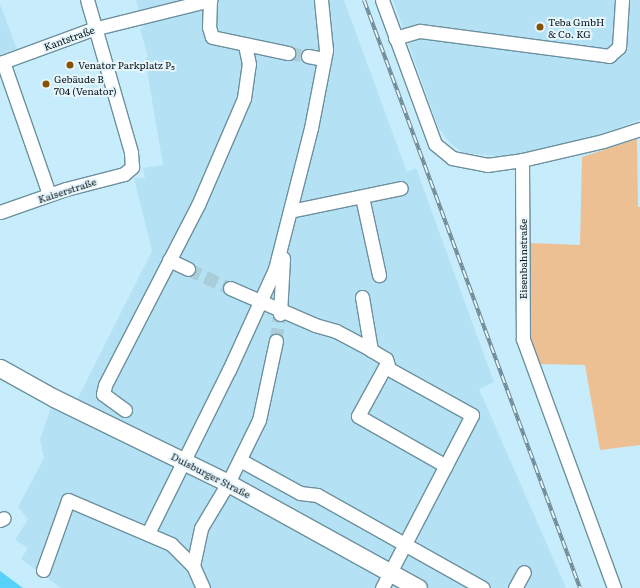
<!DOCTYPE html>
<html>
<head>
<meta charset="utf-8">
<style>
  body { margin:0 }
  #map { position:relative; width:640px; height:588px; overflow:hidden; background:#c7edfc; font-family:Literata,serif }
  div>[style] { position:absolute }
  .built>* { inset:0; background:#b4e2f4 }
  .green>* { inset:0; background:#edc094 }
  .water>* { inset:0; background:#56d2fa }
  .minor-tunnel>* { height:13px; margin-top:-6.5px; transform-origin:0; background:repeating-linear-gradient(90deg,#aacdda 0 13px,transparent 0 19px) }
  .roads { filter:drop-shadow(1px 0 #6d909e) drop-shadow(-1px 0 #6d909e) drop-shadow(0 1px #6d909e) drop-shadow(0 -1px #6d909e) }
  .minor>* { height:13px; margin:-6.5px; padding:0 6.5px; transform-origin:6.5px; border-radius:6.5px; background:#fff }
  .major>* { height:17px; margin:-8.5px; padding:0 8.5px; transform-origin:8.5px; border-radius:8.5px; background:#fff }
  .rail>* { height:4px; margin-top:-2px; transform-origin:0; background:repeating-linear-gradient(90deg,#e7f6fc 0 8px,#6e8893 0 16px); box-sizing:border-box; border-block:1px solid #6e8893 }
  .dots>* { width:11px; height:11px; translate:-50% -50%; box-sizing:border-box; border:2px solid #e7f6fc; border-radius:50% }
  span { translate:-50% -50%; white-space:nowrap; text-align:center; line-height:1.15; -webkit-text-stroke:4px #e7f6fc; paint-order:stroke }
  .poi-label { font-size:10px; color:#09171c }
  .left { translate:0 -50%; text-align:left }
  .street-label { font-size:10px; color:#09171c }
</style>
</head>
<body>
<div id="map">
  <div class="built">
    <i style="clip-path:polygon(136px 0,344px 0,407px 172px,416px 168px,494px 382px,479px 389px,566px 588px,61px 588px,21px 559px,28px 548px,15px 540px,28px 519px,18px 507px,44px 458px,40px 439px,51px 408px,69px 416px,152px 251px,134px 178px,145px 178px,143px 168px,163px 165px,145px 59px,148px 57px,140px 29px,143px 28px)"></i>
    <i style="clip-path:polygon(393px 0,640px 0,640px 120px,575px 143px,528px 153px,498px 156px,463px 153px,449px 142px,438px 127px)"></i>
    <i style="clip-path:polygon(0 4px,17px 49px,0 55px)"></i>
  </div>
  <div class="green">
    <i style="clip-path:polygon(637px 139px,638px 207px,640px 207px,640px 445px,600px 450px,585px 365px,537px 364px,527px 337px,530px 243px,580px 245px,582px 157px)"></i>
  </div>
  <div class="water">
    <i style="clip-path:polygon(0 571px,23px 588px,0 588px)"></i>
  </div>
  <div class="minor-tunnel">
    <i style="left:288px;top:53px;width:20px;rotate:9deg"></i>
    <i style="left:188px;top:269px;width:46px;rotate:24.3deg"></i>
    <i style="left:276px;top:341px;width:27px;rotate:-82deg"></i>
  </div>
  <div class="roads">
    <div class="minor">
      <i style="left:210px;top:0;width:27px;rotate:92deg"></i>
      <i style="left:209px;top:27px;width:10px;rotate:73deg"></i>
      <i style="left:212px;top:37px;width:78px;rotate:11.9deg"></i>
      <i style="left:382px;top:0;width:153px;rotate:69.8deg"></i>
      <i style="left:435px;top:144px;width:22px;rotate:39deg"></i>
      <i style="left:452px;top:158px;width:36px;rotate:11deg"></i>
      <i style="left:487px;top:165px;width:35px;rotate:-8deg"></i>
      <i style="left:522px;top:160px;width:83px;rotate:-13.2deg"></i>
      <i style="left:603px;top:141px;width:39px;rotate:-18deg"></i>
      <i style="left:395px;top:38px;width:26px;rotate:-16deg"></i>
      <i style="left:420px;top:31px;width:191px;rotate:7.5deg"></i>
      <i style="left:609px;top:56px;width:13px;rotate:-42deg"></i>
      <i style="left:619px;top:47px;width:47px;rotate:-86.3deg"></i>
      <i style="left:308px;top:56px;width:16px;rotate:11deg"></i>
      <i style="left:3px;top:62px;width:140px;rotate:70.8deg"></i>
      <i style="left:0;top:63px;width:99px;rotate:-20.1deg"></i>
      <i style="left:93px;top:29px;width:121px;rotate:-13.9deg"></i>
      <i style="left:522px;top:160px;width:179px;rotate:89.7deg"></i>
      <i style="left:523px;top:339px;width:265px;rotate:69.9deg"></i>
      <i style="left:362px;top:197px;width:80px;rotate:77.7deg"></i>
      <i style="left:290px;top:211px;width:113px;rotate:-11.7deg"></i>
      <i style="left:0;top:212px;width:70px;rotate:-19.2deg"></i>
      <i style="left:66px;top:189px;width:60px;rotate:-14.5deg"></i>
      <i style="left:124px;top:174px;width:11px;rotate:-41deg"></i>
      <i style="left:132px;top:167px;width:15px;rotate:-94deg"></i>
      <i style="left:131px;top:152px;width:158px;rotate:-106.1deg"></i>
      <i style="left:169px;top:260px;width:21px;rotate:25deg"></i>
      <i style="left:230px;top:288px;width:93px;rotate:23.5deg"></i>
      <i style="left:315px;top:325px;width:22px;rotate:16deg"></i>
      <i style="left:336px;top:331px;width:40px;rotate:28deg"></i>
      <i style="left:362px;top:297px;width:54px;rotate:80.4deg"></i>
      <i style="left:371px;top:350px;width:17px;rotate:31deg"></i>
      <i style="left:386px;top:359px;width:10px;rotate:73deg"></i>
      <i style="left:389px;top:369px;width:95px;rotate:29deg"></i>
      <i style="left:472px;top:415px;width:195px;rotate:117.5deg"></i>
      <i style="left:280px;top:314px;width:56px;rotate:-86.9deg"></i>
      <i style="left:387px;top:363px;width:60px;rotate:118.7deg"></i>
      <i style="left:358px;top:416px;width:101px;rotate:29.6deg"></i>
      <i style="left:125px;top:410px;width:27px;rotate:-144deg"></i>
      <i style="left:103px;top:394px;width:9px;rotate:-77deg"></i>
      <i style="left:105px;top:385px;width:203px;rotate:-62.7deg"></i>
      <i style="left:198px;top:205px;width:116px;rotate:-66.7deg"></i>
      <i style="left:244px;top:98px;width:34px;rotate:-82deg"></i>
      <i style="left:249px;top:64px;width:19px;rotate:-102deg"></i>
      <i style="left:240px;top:460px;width:68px;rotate:28.8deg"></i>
      <i style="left:300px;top:493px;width:17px;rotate:7deg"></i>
      <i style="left:317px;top:495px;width:190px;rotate:29.3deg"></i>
      <i style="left:0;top:520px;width:4px;rotate:-27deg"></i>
      <i style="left:148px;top:533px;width:182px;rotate:-63.6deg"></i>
      <i style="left:229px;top:370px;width:111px;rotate:-65.5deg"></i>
      <i style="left:275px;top:269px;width:146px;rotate:-75.7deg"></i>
      <i style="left:311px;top:128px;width:79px;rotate:-79.1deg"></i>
      <i style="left:326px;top:50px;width:50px;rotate:-95.7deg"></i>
      <i style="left:43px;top:570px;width:74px;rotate:-70.3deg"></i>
      <i style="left:68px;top:500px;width:112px;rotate:23.1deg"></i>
      <i style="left:171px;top:544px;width:31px;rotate:45deg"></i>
      <i style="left:203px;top:588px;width:24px;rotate:-114deg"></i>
      <i style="left:193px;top:566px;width:39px;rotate:-78deg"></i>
      <i style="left:201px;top:528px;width:52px;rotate:-59deg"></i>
      <i style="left:228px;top:483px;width:70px;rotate:-63.8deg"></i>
      <i style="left:259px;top:420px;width:81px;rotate:-77.9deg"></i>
      <i style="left:515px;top:588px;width:18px;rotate:-61deg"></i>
    </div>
    <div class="major">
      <i style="left:0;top:368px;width:62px;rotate:29.1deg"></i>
      <i style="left:54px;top:398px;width:194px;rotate:26deg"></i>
      <i style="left:228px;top:483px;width:217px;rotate:28.9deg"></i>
    </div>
  </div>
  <div class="rail">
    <i style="left:364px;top:0;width:626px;rotate:69.83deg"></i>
  </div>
  <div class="dots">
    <i style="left:540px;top:27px;background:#885102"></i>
    <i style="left:70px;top:65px;background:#885102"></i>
    <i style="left:46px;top:84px;background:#885102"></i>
  </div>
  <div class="poi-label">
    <span class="left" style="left:548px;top:27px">Teba GmbH<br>&amp; Co. KG</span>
    <span class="left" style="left:78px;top:65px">Venator Parkplatz P₅</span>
    <span class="left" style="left:54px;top:84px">Gebäude B<br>704 (Venator)</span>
  </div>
  <div class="street-label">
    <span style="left:69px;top:38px;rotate:-20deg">Kantstraße</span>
    <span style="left:67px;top:190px;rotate:-18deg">Kaiserstraße</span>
    <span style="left:523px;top:259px;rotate:-90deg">Eisenbahnstraße</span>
    <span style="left:211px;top:475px;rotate:27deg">Duisburger Straße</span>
  </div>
</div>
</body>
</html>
